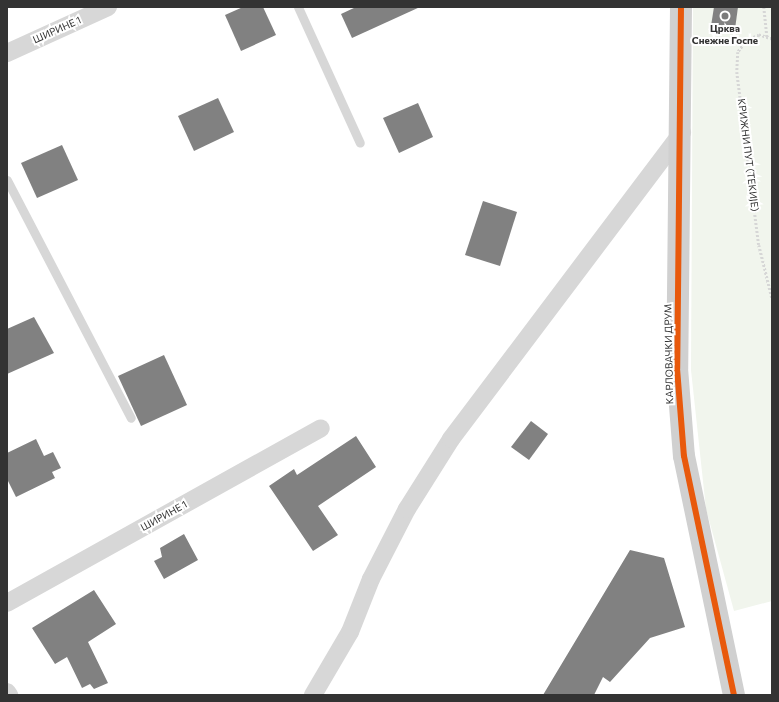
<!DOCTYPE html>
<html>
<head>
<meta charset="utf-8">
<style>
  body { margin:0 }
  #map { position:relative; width:779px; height:702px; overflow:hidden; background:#fff; font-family:Commissioner,sans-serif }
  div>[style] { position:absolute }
  .green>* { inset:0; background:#f1f5ed }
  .building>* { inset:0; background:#818181 }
  .path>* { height:2.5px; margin-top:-1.25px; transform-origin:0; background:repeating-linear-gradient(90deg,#d6d6d6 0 2px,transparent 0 4px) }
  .lane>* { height:9px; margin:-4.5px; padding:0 4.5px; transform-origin:4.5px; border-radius:4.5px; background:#d7d7d7 }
  .street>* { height:18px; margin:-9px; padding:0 9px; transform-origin:9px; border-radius:9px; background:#d7d7d7 }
  .secondary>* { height:22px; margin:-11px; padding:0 11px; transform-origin:11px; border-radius:11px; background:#d0d0d0 }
  .cycleway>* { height:6px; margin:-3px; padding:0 3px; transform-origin:3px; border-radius:3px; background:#e8590c }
  .dots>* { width:11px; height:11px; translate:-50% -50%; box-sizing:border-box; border:2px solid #fff; border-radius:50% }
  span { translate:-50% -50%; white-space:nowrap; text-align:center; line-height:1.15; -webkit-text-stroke:4px #fff; paint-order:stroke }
  .poi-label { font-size:10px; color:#333; font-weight:700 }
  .street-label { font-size:10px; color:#333 }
  .frame { position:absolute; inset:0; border:8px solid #333; pointer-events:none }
</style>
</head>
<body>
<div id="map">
  <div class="green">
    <i style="clip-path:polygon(693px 7px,772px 7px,772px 601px,734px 611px,706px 509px,691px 370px)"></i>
  </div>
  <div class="building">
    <i style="clip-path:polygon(243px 7px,263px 7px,276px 35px,241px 51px,225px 15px)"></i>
    <i style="clip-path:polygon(356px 7px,420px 7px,352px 38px,341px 14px)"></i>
    <i style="clip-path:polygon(714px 7px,738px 7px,735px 29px,711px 26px)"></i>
    <i style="clip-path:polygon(218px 98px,234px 132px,194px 151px,178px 116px)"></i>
    <i style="clip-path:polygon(418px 103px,433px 137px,399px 153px,383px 118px)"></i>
    <i style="clip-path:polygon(62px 145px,78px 180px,37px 198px,21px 163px)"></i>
    <i style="clip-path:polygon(483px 201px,517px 212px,500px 266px,465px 255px)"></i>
    <i style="clip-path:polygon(34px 317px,54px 353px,7px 374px,7px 329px)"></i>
    <i style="clip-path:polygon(164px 355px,187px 405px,141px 426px,118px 376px)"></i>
    <i style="clip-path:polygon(531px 421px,548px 434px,529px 460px,511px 447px)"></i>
    <i style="clip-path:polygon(356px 436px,376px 467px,318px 506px,338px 535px,313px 551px,269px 486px,294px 469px,297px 475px)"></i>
    <i style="clip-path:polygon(36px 439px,44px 456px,53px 452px,61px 468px,52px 472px,55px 478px,16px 497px,7px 479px,7px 453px)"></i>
    <i style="clip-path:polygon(184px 534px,198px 560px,164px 579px,154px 561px,162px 557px,160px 548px)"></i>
    <i style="clip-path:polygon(630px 550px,664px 558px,685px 627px,650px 638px,610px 682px,603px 677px,594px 695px,543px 695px)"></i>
    <i style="clip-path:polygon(94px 590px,116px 624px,88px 642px,108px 683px,94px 689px,90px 684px,82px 688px,67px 657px,55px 664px,32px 628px)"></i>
  </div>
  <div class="path">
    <i style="left:764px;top:7px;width:31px;rotate:84deg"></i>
    <i style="left:772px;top:39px;width:14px;rotate:-163deg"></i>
    <i style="left:759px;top:35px;width:13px;rotate:157deg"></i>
    <i style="left:747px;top:40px;width:15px;rotate:127deg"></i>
    <i style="left:738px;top:52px;width:20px;rotate:93deg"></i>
    <i style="left:737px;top:72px;width:174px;rotate:82.8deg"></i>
    <i style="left:759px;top:245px;width:55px;rotate:76.2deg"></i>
  </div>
  <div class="lane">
    <i style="left:298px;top:7px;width:149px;rotate:65.5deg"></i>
    <i style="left:7px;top:180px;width:268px;rotate:62.5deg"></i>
  </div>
  <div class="street">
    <i style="left:7px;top:53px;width:111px;rotate:-24.5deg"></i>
    <i style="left:7px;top:603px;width:359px;rotate:-29.1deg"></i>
    <i style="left:7px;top:692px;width:4px;rotate:56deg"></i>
    <i style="left:313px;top:695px;width:73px;rotate:-59.6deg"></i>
    <i style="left:350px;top:632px;width:57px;rotate:-68.4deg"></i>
    <i style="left:371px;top:579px;width:79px;rotate:-62.8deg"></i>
    <i style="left:407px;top:509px;width:83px;rotate:-57.8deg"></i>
    <i style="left:451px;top:439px;width:384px;rotate:-53deg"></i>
  </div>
  <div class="secondary">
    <i style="left:681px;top:7px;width:361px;rotate:90.6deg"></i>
    <i style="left:677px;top:368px;width:88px;rotate:85.5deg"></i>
    <i style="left:684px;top:456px;width:244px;rotate:78.2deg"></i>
  </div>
  <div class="cycleway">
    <i style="left:681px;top:7px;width:361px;rotate:90.6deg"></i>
    <i style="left:677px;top:368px;width:88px;rotate:85.5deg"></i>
    <i style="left:684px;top:456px;width:244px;rotate:78.2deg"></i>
  </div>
  <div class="dots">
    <i style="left:725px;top:16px;background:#7a7a7a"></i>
  </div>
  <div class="poi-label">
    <span style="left:725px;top:34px">Црква<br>Снежне Госпе</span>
  </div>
  <div class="street-label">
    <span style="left:57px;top:30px;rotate:-24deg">ШИРИНЕ 1</span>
    <span style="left:748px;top:155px;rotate:83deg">КРИЖНИ ПУТ (ТЕКИЈЕ)</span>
    <span style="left:669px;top:354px;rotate:-91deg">КАРЛОВАЧКИ ДРУМ</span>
    <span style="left:164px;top:516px;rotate:-29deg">ШИРИНЕ 1</span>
  </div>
  <div class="frame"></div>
</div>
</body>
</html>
